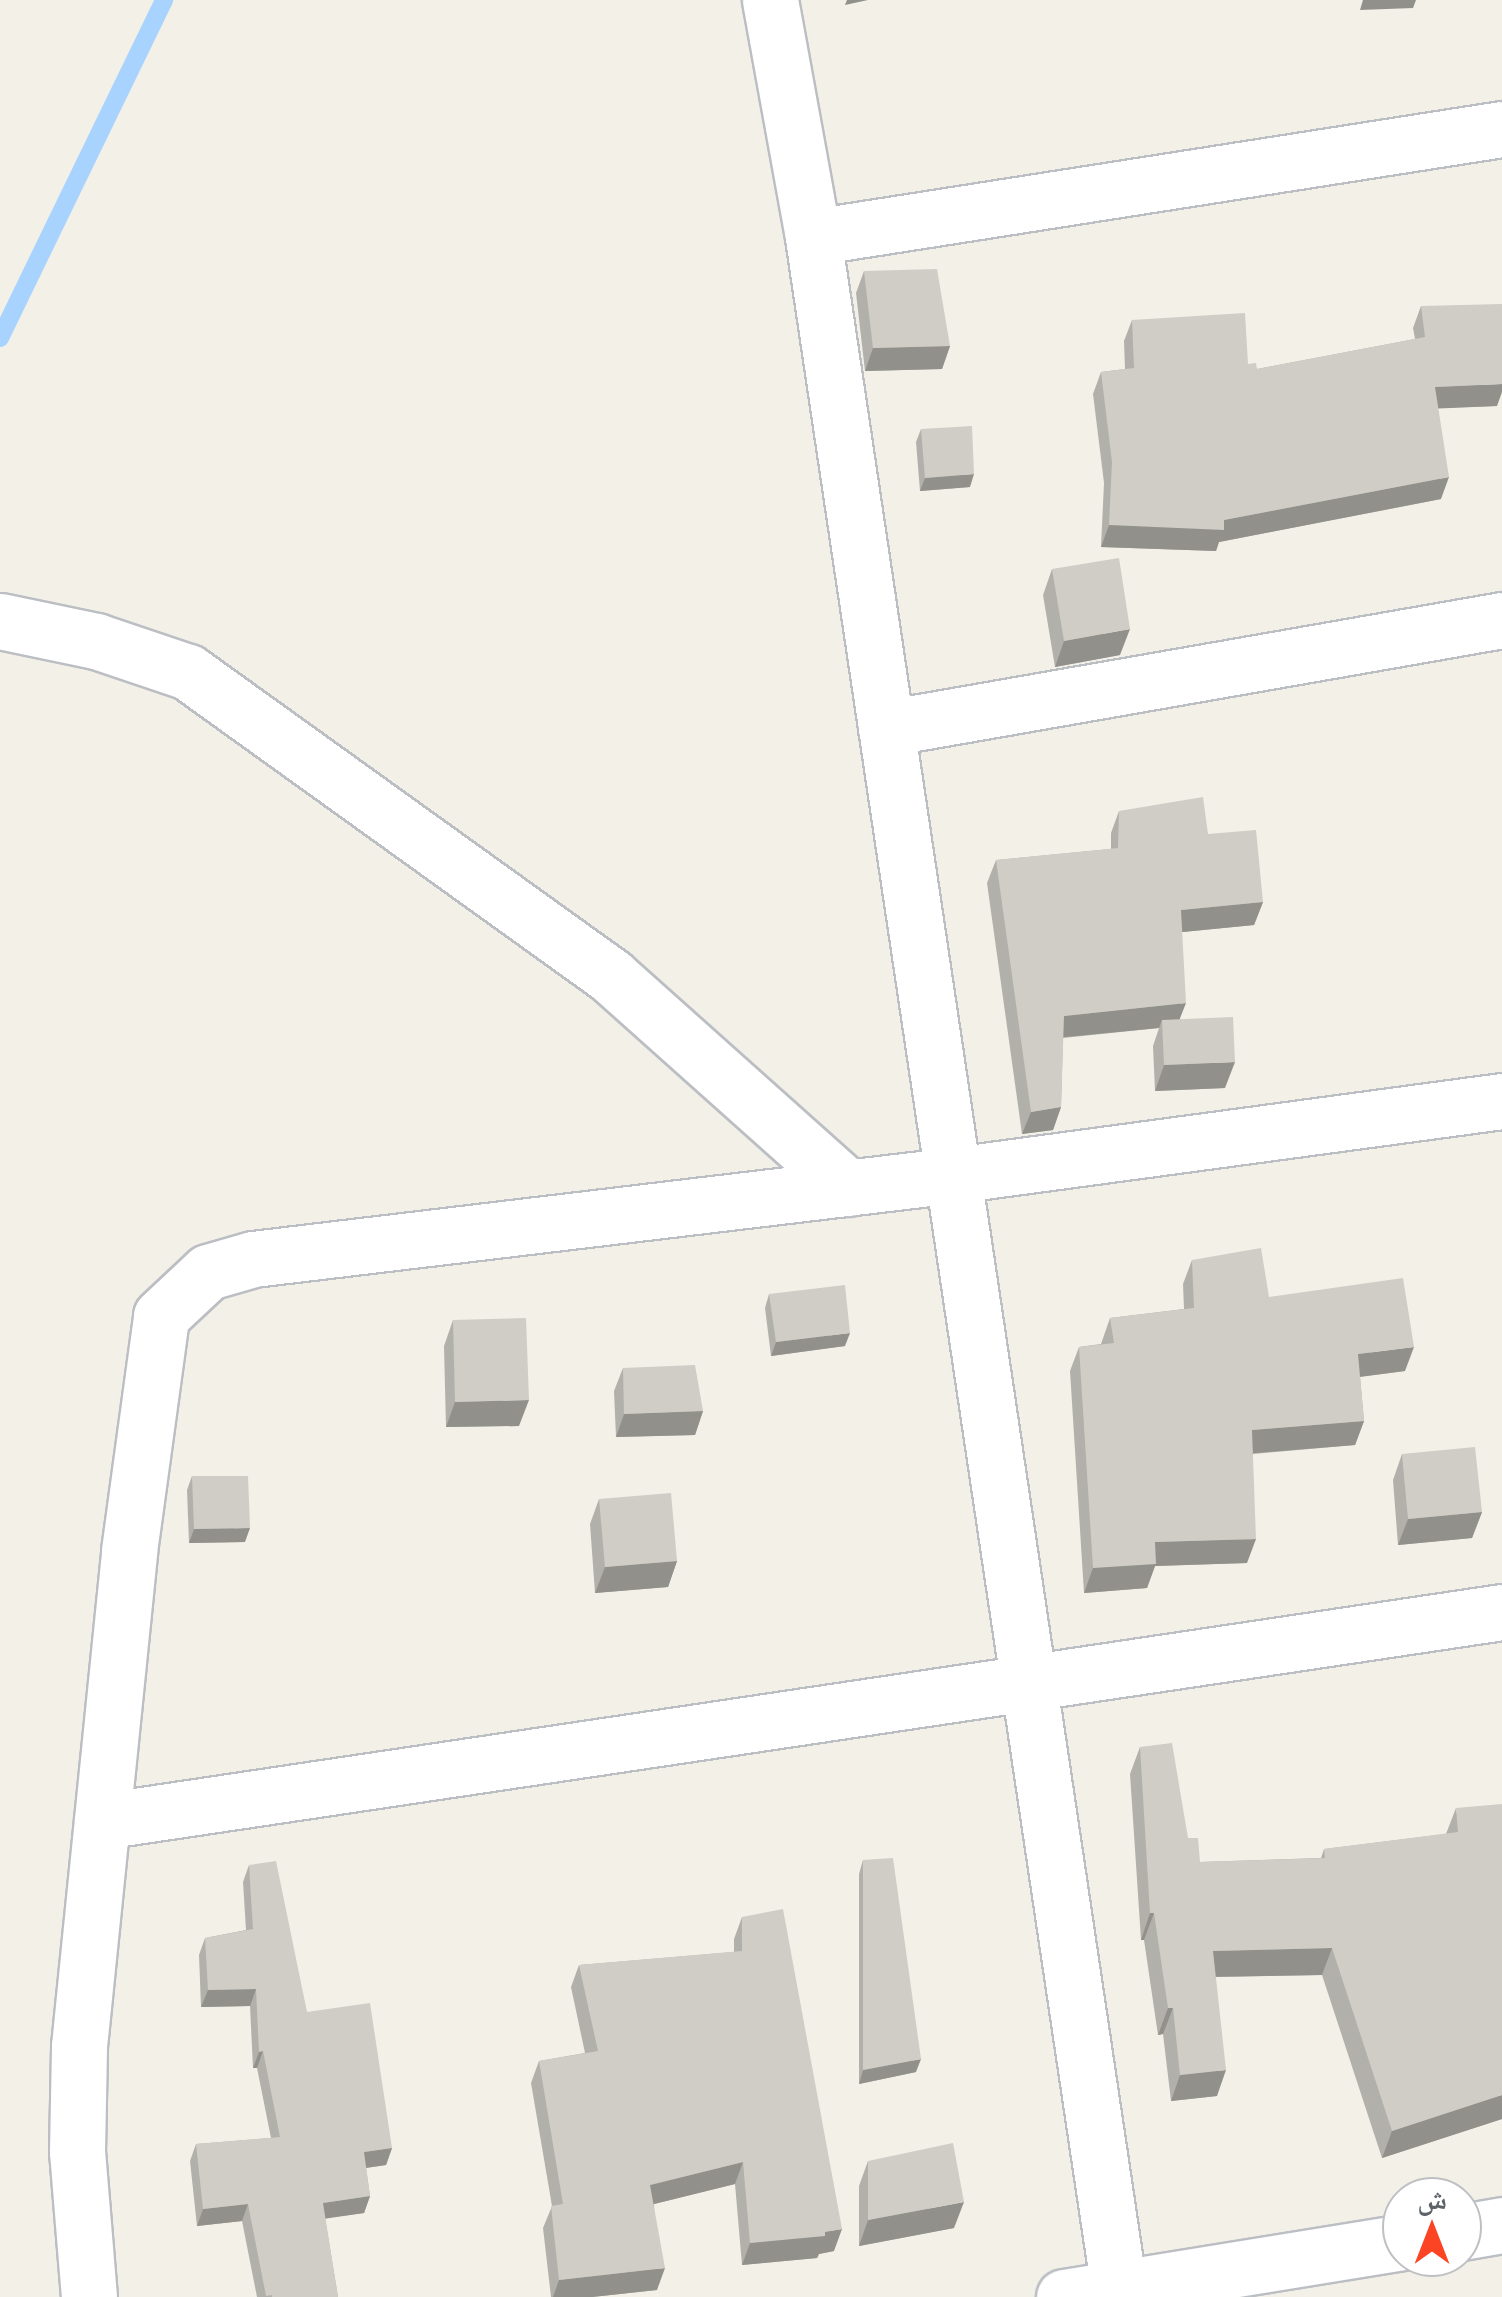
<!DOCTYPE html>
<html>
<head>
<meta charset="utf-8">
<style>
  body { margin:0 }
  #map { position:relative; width:1502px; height:2297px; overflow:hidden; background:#f2f0e7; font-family:Cabin,"Noto Naskh Arabic",sans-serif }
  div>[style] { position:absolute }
  .stream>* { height:18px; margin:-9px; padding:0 9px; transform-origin:9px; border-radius:9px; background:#a9d3ff }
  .roads { filter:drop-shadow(2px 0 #bbbec3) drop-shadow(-2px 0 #bbbec3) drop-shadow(0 2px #bbbec3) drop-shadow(0 -2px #bbbec3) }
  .minor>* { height:55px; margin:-27.5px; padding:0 27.5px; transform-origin:27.5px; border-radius:27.5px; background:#fff }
  .wall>* { inset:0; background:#b2b0aa }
  .shaded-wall>* { inset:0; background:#91908b }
  .building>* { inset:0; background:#cfcdc6 }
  span { translate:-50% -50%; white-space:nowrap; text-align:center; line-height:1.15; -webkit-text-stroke:9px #fff; paint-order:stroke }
  .north { position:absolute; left:1382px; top:2177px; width:100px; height:100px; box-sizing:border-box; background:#fff; border:2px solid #bfc0c3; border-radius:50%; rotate:0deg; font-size:28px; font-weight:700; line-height:40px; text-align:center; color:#5e6269 }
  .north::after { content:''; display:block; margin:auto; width:35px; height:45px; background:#fb4424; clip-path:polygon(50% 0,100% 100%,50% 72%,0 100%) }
</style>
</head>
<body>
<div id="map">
  <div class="stream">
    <i style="left:0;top:338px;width:376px;rotate:-64.1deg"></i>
  </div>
  <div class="roads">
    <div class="minor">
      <i style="left:770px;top:0;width:241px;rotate:79.7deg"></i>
      <i style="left:813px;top:237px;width:2083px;rotate:81.52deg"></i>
      <i style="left:813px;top:237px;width:697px;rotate:-8.91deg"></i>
      <i style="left:0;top:621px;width:98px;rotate:11.8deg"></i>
      <i style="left:96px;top:641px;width:97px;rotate:18.6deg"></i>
      <i style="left:188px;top:672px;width:521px;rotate:35.7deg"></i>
      <i style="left:611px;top:976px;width:318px;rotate:41.8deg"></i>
      <i style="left:886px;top:728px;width:625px;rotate:-9.94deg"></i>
      <i style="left:102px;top:1821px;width:1416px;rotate:-8.49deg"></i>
      <i style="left:1462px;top:2232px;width:41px;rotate:-9.9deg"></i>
      <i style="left:89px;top:2297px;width:145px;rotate:-94.7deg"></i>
      <i style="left:77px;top:2152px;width:106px;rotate:-88.9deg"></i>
      <i style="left:79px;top:2046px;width:498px;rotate:-84.2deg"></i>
      <i style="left:129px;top:1551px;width:237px;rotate:-82.2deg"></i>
      <i style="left:161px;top:1316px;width:64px;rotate:-43.1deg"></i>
      <i style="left:208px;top:1272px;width:47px;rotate:-16.1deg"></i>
      <i style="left:253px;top:1259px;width:706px;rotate:-6.83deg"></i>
      <i style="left:954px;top:1175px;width:553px;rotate:-7.69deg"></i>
      <i style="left:1064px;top:2297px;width:342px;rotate:-9.2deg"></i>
    </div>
  </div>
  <div class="wall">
    <i style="clip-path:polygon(864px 271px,950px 346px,942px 369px,865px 371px,856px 293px)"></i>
    <i style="clip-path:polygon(1421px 306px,1497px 406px,1438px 408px,1441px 499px,1219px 542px,1216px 551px,1101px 547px,1104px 483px,1093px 394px,1101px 372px,1125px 369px,1124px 341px,1132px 320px,1248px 364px,1257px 369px,1415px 339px,1413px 328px)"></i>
    <i style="clip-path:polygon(921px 429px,970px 487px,920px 491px,916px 442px)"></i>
    <i style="clip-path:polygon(1052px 569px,1120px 655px,1055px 667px,1043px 595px)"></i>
    <i style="clip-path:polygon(1119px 811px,1208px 834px,1263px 902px,1254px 925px,1182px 932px,1180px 1019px,1225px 1088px,1155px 1091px,1153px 1046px,1159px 1028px,1063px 1038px,1061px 1107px,1053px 1130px,1022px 1134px,987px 883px,996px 860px,1111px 849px,1111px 833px)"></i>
    <i style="clip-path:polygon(1192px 1260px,1269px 1297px,1405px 1371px,1360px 1377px,1364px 1421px,1355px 1445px,1253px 1454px,1247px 1563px,1155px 1566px,1147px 1588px,1084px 1593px,1070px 1371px,1079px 1347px,1101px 1344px,1110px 1318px,1184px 1309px,1183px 1284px)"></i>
    <i style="clip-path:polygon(769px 1294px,845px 1346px,771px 1356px,765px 1308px)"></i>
    <i style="clip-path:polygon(453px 1320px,519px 1426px,446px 1427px,444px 1346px)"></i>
    <i style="clip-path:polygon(623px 1368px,703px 1411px,695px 1435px,616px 1437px,614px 1391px)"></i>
    <i style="clip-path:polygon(1402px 1454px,1482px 1512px,1472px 1538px,1398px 1545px,1393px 1480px)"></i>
    <i style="clip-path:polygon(192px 1476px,245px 1542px,189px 1543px,187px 1490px)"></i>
    <i style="clip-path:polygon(599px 1499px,677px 1561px,668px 1587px,595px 1593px,590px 1524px)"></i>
    <i style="clip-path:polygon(1140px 1747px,1200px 1862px,1321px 1858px,1324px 1849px,1446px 1834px,1456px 1808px,1502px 2119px,1382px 2158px,1322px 1975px,1216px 1977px,1217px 2096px,1171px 2101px,1163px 2034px,1158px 2035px,1144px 1940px,1141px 1940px,1130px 1774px)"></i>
    <i style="clip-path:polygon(863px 1860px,916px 2072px,859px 2084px,859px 1874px)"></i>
    <i style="clip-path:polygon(249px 1865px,307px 2012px,392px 2148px,386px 2165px,366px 2168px,370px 2196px,364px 2213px,325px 2218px,338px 2297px,257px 2297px,242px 2221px,197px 2226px,190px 2161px,196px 2144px,271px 2138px,257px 2068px,253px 2068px,250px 2006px,201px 2007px,199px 1955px,205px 1938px,246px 1930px,243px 1882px)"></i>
    <i style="clip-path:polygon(742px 1917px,834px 2251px,819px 2254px,817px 2258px,742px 2265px,735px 2184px,654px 2204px,657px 2290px,592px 2297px,551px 2297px,543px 2228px,552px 2206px,531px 2083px,539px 2061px,585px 2053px,571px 1987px,579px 1965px,734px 1952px,734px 1939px)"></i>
    <i style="clip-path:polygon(868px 2161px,954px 2228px,859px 2246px,859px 2186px)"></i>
  </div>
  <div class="shaded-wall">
    <i style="clip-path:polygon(847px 0,868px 0,845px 5px)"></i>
    <i style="clip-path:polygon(1363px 0,1416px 0,1413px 8px,1360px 10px)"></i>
    <i style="clip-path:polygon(950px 346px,942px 369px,865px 371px,873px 348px)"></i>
    <i style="clip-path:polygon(1502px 384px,1502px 392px,1497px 406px,1427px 409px,1435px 387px)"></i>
    <i style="clip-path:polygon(974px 474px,970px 487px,920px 491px,925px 478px)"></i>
    <i style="clip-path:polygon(1449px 477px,1441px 499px,1219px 542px,1216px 551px,1101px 547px,1109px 525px,1224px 520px)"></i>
    <i style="clip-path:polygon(1130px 629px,1120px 655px,1055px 667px,1064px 641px)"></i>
    <i style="clip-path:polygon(1263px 902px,1254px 925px,1173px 933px,1181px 910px)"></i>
    <i style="clip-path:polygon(1186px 1003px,1177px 1026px,1162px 1020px,1159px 1028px,1055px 1038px,1064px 1016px)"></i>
    <i style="clip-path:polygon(1235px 1062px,1225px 1088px,1155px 1091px,1164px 1065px)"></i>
    <i style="clip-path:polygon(1061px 1107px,1053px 1130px,1022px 1134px,1031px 1112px)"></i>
    <i style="clip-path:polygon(850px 1333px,845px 1346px,771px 1356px,776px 1342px)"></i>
    <i style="clip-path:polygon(1414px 1347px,1405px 1371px,1350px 1378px,1358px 1354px)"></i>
    <i style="clip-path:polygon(529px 1400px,519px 1426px,446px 1427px,455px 1402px)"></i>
    <i style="clip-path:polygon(703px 1411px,695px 1435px,616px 1437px,624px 1414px)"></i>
    <i style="clip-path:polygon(1364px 1421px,1355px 1445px,1243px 1454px,1252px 1430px)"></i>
    <i style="clip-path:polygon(1482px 1512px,1472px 1538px,1398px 1545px,1408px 1519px)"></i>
    <i style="clip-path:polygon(250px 1528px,245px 1542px,189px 1543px,194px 1529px)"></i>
    <i style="clip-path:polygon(1256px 1539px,1247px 1563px,1155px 1566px,1147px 1588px,1084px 1593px,1093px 1568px,1155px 1542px)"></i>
    <i style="clip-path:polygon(677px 1561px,668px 1587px,595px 1593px,605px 1567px)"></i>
    <i style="clip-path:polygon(1150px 1913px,1154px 1913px,1144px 1940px,1141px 1940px)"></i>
    <i style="clip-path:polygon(1332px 1948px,1322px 1975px,1204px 1977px,1213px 1951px)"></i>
    <i style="clip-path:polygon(256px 1989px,250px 2006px,201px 2007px,208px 1990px)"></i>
    <i style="clip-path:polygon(1168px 2008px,1173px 2008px,1163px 2034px,1158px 2035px)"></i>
    <i style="clip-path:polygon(263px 2051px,257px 2068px,253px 2068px,259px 2052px)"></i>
    <i style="clip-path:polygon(921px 2059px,916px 2072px,859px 2084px,863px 2070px)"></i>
    <i style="clip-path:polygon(1226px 2070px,1217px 2096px,1171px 2101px,1180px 2075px)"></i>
    <i style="clip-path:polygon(1502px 2095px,1502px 2119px,1382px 2158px,1392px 2131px)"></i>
    <i style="clip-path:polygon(392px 2148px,386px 2165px,358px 2169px,364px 2152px)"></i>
    <i style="clip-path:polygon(743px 2162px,735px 2184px,642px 2207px,650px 2185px)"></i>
    <i style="clip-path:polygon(370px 2196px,364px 2213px,316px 2220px,323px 2203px)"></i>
    <i style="clip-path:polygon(964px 2202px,954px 2228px,859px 2246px,868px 2220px)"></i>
    <i style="clip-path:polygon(248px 2204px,242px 2221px,197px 2226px,203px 2209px)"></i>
    <i style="clip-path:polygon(842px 2229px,834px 2251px,819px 2254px,817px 2258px,742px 2265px,750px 2243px)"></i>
    <i style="clip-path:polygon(665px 2268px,657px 2290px,592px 2297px,553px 2297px,559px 2280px)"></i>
  </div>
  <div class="building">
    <i style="clip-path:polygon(937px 269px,950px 346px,873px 348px,864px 271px)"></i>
    <i style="clip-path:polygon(1502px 304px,1502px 384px,1435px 387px,1449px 477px,1224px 520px,1224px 530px,1109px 525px,1112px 462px,1101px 372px,1134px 368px,1132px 320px,1245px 313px,1248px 364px,1256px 363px,1257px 369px,1425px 337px,1421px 306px)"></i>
    <i style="clip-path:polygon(972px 426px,974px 474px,925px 478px,921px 429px)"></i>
    <i style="clip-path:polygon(1119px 558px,1130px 629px,1064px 641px,1052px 569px)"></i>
    <i style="clip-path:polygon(1203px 797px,1208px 834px,1256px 830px,1263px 902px,1181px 910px,1186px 1003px,1064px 1016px,1061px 1107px,1031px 1112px,996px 860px,1118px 848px,1119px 811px)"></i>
    <i style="clip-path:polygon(1233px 1017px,1235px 1062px,1164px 1065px,1162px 1020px)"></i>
    <i style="clip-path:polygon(1261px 1248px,1269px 1297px,1403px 1278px,1414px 1347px,1358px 1354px,1364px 1421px,1252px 1430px,1256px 1539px,1155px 1542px,1156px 1564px,1093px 1568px,1079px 1347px,1114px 1343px,1110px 1318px,1194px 1308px,1192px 1260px)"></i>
    <i style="clip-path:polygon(845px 1285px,850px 1333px,776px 1342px,769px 1294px)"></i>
    <i style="clip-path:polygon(526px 1318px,529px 1400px,455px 1402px,453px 1320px)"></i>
    <i style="clip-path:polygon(695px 1365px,703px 1411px,624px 1414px,623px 1368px)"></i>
    <i style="clip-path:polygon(1475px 1447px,1482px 1512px,1408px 1519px,1402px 1454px)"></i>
    <i style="clip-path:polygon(192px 1476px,248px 1476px,250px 1528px,194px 1529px)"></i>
    <i style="clip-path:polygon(671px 1493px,677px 1561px,605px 1567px,599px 1499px)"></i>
    <i style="clip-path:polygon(1172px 1743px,1188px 1838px,1198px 1838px,1200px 1862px,1325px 1858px,1324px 1849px,1458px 1832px,1456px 1808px,1502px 1804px,1502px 2095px,1392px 2131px,1332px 1948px,1213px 1951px,1226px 2070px,1180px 2075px,1173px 2008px,1168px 2008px,1154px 1913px,1150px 1913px,1140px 1747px)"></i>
    <i style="clip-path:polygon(893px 1858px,921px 2059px,863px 2070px,863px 1860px)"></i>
    <i style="clip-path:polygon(276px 1861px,307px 2012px,370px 2003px,392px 2148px,364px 2152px,370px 2196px,323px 2203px,338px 2297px,272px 2297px,272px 2295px,266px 2296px,248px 2204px,203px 2209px,196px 2144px,280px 2137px,263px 2051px,259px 2052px,256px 1989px,208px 1990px,205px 1938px,253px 1929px,249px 1865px)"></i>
    <i style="clip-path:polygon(783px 1909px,842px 2229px,825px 2232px,825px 2236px,750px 2243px,743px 2162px,650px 2185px,665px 2268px,559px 2280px,551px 2206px,563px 2204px,539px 2061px,598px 2051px,579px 1965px,742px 1951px,742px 1917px)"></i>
    <i style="clip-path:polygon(953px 2143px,964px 2202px,868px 2220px,868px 2161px)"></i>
  </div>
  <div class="north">ش</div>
</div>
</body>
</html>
